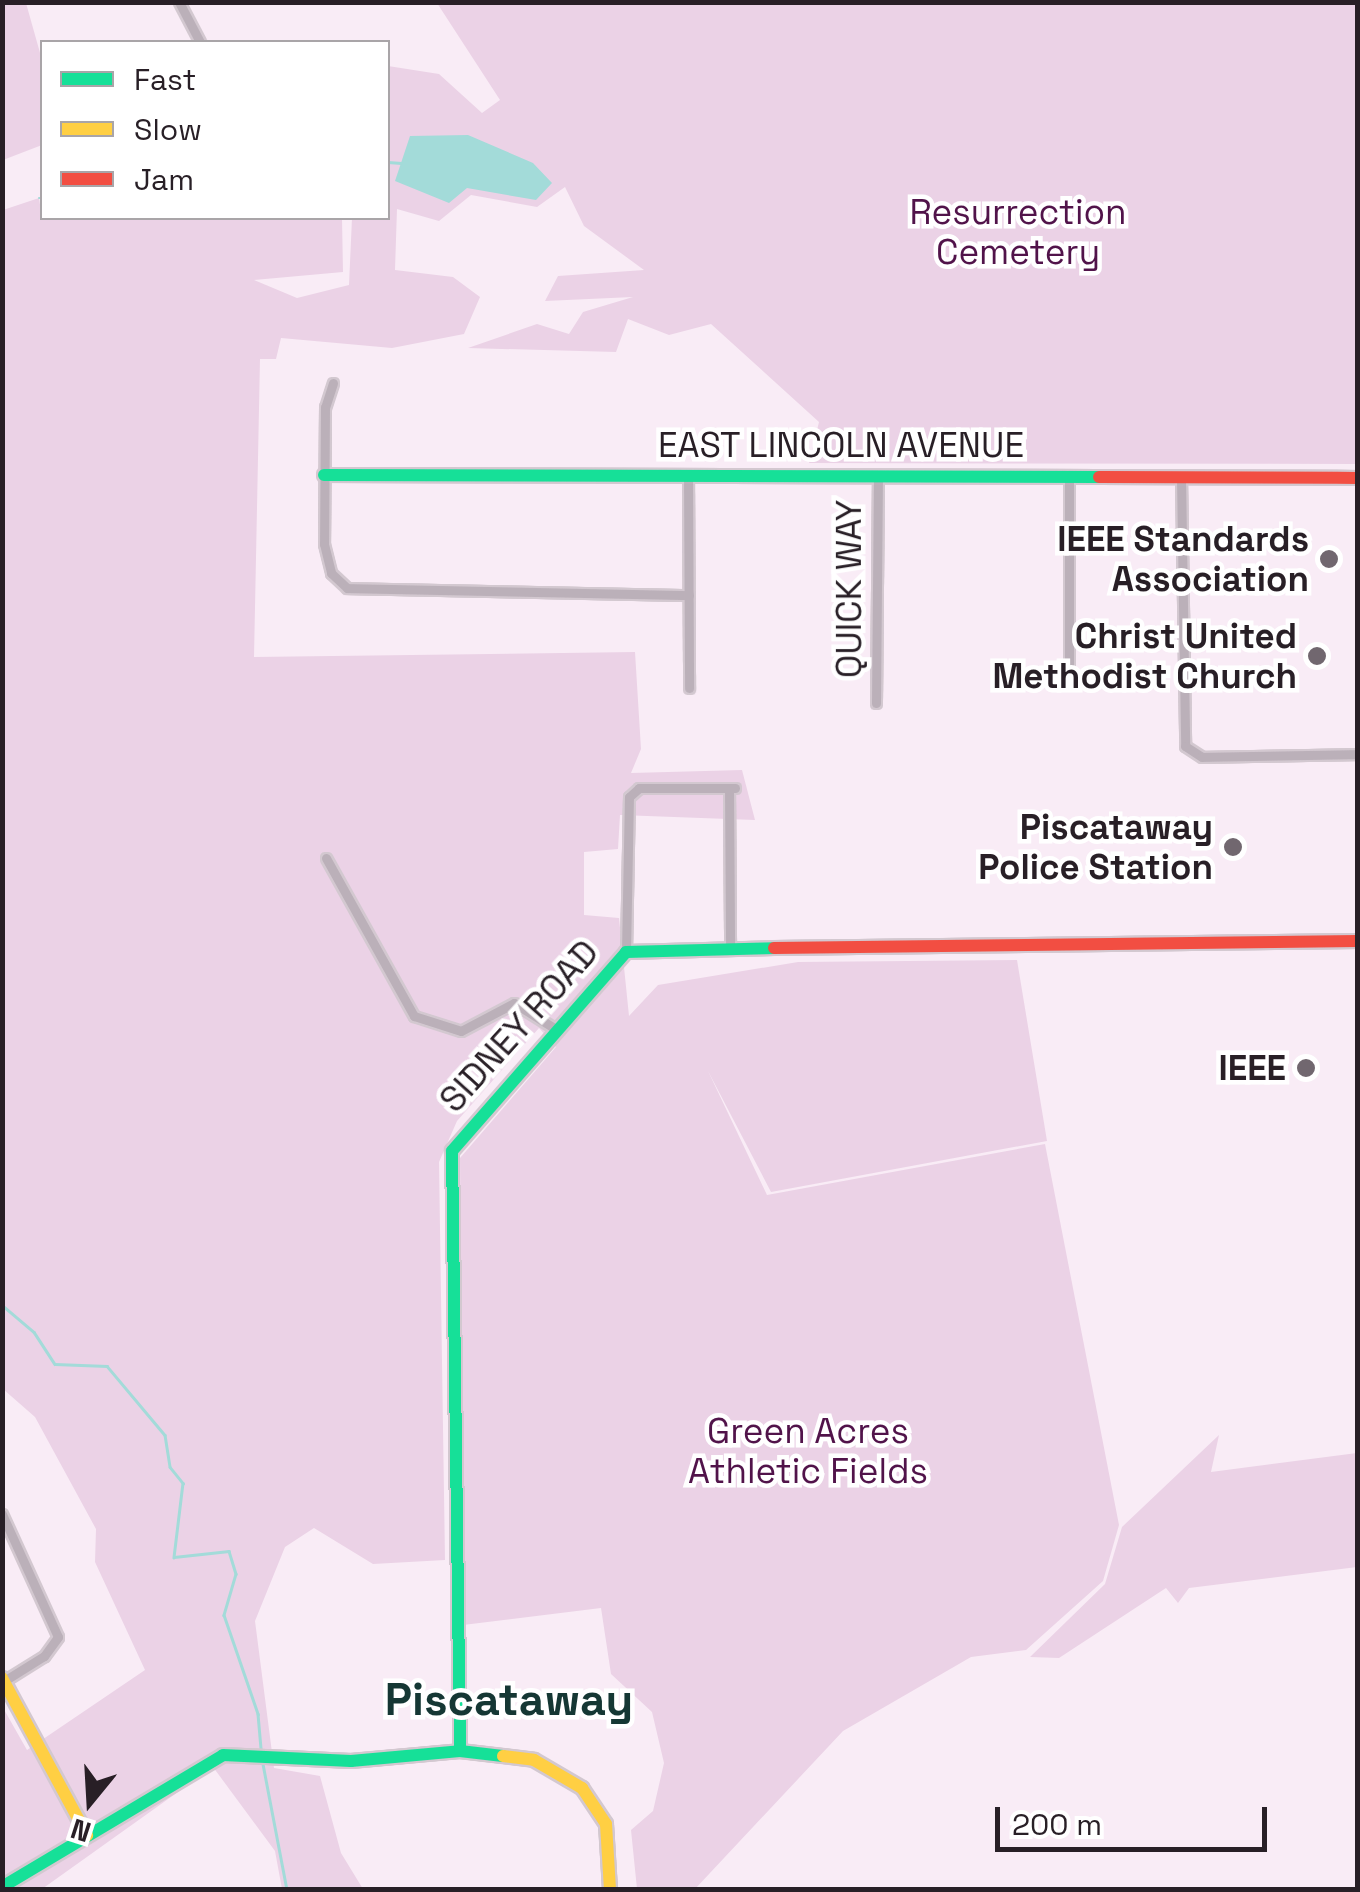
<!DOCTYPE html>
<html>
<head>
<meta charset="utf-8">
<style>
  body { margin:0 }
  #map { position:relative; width:1360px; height:1892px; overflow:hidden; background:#f9ecf6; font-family:"Space Grotesk",sans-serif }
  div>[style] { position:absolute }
  .green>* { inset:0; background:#ebd2e6 }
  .water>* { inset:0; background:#a3dbd9 }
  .stream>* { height:2.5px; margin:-1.25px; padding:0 1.25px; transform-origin:1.25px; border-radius:1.25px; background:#a3dbd9 }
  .roads { filter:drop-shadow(2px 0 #d3c8d0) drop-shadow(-2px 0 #d3c8d0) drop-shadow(0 2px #d3c8d0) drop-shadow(0 -2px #d3c8d0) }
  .street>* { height:9px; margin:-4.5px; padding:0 4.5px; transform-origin:4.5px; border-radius:4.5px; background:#bbb0b9 }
  .fast>* { height:12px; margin:-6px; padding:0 6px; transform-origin:6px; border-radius:6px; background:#16e098 }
  .slow>* { height:12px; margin:-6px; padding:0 6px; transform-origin:6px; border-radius:6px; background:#ffcf43 }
  .jam>* { height:12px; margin:-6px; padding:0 6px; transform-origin:6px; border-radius:6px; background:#f24e42 }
  .dots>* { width:28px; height:28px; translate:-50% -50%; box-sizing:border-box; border:5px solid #fff; border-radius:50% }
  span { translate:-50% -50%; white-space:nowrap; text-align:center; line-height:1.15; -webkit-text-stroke:9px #fff; paint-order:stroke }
  .park-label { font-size:35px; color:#51134a }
  .street-label { font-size:35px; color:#281f26 }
  .poi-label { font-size:35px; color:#281f26; font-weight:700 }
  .right { translate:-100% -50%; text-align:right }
  .district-label { font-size:45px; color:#153734; font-weight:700 }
  .frame { position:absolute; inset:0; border:5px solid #281f26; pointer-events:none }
  .legend { position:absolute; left:40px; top:40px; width:350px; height:180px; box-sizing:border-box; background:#fff; border:2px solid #a9a5a8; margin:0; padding:12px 18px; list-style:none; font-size:30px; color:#281f26 }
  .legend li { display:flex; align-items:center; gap:20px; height:50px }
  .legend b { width:50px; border:2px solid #a9a5a8 }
  .north { position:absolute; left:40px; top:1752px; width:100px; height:100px; -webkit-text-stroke:8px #fff; paint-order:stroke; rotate:198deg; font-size:28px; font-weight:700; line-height:40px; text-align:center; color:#281f26 }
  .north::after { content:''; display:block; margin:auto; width:35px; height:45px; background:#281f26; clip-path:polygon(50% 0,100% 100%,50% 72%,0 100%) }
  .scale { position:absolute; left:995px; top:1807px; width:272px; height:45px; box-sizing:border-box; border:5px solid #281f26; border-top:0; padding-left:12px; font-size:30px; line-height:35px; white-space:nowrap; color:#281f26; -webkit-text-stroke:8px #fff; paint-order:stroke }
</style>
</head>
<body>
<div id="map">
  <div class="green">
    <i style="clip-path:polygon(3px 2px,26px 3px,42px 60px,42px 145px,3px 160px)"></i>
    <i style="clip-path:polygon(437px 3px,1357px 3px,1357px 464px,809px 463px,819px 422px,711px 324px,669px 335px,628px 319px,616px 352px,468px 348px,537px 324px,569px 334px,583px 312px,633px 297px,545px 301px,558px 276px,644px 270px,584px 226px,565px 187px,537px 207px,471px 195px,439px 221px,397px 209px,395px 270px,453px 277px,480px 297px,464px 334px,392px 348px,281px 338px,276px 359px,260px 359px,254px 657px,635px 652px,641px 749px,631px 773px,742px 770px,755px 820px,620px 815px,618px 849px,584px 852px,584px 915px,619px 918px,629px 1016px,658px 985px,798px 962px,1017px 960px,1047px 1141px,771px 1192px,708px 1071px,767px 1195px,1045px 1144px,1119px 1525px,1103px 1581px,1026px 1650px,971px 1657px,843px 1731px,695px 1889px,637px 1889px,631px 1830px,653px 1811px,664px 1763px,652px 1712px,611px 1674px,601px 1608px,463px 1625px,460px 1158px,556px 1047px,539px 1028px,457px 1121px,439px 1162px,445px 1560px,373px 1564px,314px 1528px,285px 1547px,255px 1621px,274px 1768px,320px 1776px,341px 1853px,363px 1889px,282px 1889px,275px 1851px,213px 1767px,42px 1889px,3px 1889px,2px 1706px,27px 1750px,145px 1670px,95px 1562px,96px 1529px,35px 1417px,3px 1389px,3px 210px,39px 198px,42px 218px,342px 218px,343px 272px,254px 280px,297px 298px,349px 285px,352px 218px,388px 218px,388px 66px,439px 74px,482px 113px,500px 100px)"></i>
    <i style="clip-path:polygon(1219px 1435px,1211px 1472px,1357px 1453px,1357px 1567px,1189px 1588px,1178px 1603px,1166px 1588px,1059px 1658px,1030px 1657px,1105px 1584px,1122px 1527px)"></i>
  </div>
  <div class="water">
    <i style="clip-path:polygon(468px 135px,533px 163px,552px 183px,536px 200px,467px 188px,449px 203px,395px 181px,410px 136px)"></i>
  </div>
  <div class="stream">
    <i style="left:388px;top:162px;width:13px;rotate:4deg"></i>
    <i style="left:39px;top:198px;width:3px"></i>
    <i style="left:2px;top:1305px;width:42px;rotate:40.2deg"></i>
    <i style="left:34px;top:1332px;width:38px;rotate:57deg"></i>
    <i style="left:55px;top:1364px;width:52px;rotate:2.2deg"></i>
    <i style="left:107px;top:1366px;width:90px;rotate:50deg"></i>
    <i style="left:165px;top:1435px;width:32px;rotate:81deg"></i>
    <i style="left:170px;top:1467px;width:21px;rotate:51deg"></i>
    <i style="left:183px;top:1483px;width:75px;rotate:96.9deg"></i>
    <i style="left:174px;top:1557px;width:55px;rotate:-6.2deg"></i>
    <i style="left:229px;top:1551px;width:24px;rotate:73deg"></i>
    <i style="left:236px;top:1574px;width:43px;rotate:106.3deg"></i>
    <i style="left:224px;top:1615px;width:105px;rotate:71deg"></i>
    <i style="left:258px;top:1714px;width:37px;rotate:85deg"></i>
    <i style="left:263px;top:1764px;width:128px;rotate:79.2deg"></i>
  </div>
  <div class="roads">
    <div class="street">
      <i style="left:179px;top:2px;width:45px;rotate:62.3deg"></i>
      <i style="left:333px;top:383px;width:25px;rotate:108deg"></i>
      <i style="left:325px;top:407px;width:137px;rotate:90.4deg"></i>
      <i style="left:324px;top:544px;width:30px;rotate:76deg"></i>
      <i style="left:331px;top:573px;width:22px;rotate:43deg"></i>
      <i style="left:347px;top:588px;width:342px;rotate:1.2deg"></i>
      <i style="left:688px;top:474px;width:214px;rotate:89.7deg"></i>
      <i style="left:1181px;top:477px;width:269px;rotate:89.1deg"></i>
      <i style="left:1185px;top:746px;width:20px;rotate:33deg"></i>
      <i style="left:1202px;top:757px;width:156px;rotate:-1.1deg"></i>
      <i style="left:1069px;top:666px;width:189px;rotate:-90deg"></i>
      <i style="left:876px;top:703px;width:228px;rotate:-89.5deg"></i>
      <i style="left:729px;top:788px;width:158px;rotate:89.6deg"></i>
      <i style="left:326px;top:858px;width:181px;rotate:60.9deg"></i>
      <i style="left:414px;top:1016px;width:49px;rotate:17.7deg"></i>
      <i style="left:461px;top:1031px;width:60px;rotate:-27.8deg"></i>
      <i style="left:514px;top:1003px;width:47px;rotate:32deg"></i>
      <i style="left:626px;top:952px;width:155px;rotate:-88.9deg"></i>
      <i style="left:629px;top:797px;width:13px;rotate:-42deg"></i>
      <i style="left:639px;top:788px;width:96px"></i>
      <i style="left:2px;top:1514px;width:135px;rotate:65.5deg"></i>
      <i style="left:58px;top:1637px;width:24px;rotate:126deg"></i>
      <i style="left:44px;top:1656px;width:47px;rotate:148deg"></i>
    </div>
    <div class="fast">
      <i style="left:324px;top:475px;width:775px;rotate:0.15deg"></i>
      <i style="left:460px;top:1751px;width:600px;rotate:-90.76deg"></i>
      <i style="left:452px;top:1151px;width:264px;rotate:-48.8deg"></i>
      <i style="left:626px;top:952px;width:148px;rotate:-1.5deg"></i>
      <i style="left:2px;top:1887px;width:257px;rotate:-30.8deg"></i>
      <i style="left:223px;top:1755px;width:128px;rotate:2.7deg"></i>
      <i style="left:351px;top:1761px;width:109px;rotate:-5.2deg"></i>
      <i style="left:460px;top:1751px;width:43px;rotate:6.6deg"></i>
    </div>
    <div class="slow">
      <i style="left:2px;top:1678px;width:179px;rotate:61.6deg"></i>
      <i style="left:503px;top:1756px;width:31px;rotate:7deg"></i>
      <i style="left:534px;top:1760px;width:56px;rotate:30.3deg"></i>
      <i style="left:582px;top:1788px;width:43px;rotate:56.3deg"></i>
      <i style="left:606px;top:1824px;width:66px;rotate:86.5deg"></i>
    </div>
    <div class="jam">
      <i style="left:1099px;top:477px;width:259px;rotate:0.2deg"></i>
      <i style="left:774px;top:948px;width:584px;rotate:-0.69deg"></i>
    </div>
  </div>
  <div class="dots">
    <i style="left:1329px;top:559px;background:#71676f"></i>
    <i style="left:1317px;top:656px;background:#71676f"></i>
    <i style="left:1233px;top:847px;background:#71676f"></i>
    <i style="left:1306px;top:1068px;background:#71676f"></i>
  </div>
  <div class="park-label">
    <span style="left:1018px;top:232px">Resurrection<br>Cemetery</span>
    <span style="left:808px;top:1451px">Green Acres<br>Athletic Fields</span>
  </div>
  <div class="street-label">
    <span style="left:841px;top:445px">EAST LINCOLN AVENUE</span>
    <span style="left:849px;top:589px;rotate:-90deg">QUICK WAY</span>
    <span style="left:519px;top:1026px;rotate:-48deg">SIDNEY ROAD</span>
  </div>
  <div class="poi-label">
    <span class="right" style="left:1309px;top:559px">IEEE Standards<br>Association</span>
    <span class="right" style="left:1297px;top:656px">Christ United<br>Methodist Church</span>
    <span class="right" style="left:1213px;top:847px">Piscataway<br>Police Station</span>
    <span class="right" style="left:1286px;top:1068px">IEEE</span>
  </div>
  <div class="district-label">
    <span style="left:509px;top:1700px">Piscataway</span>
  </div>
  <div class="frame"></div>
  <ul class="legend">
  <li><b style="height:12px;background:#16e098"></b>Fast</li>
  <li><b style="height:12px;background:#ffcf43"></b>Slow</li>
  <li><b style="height:12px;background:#f24e42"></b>Jam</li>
  </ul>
  <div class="north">N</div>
  <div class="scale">200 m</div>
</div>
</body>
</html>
